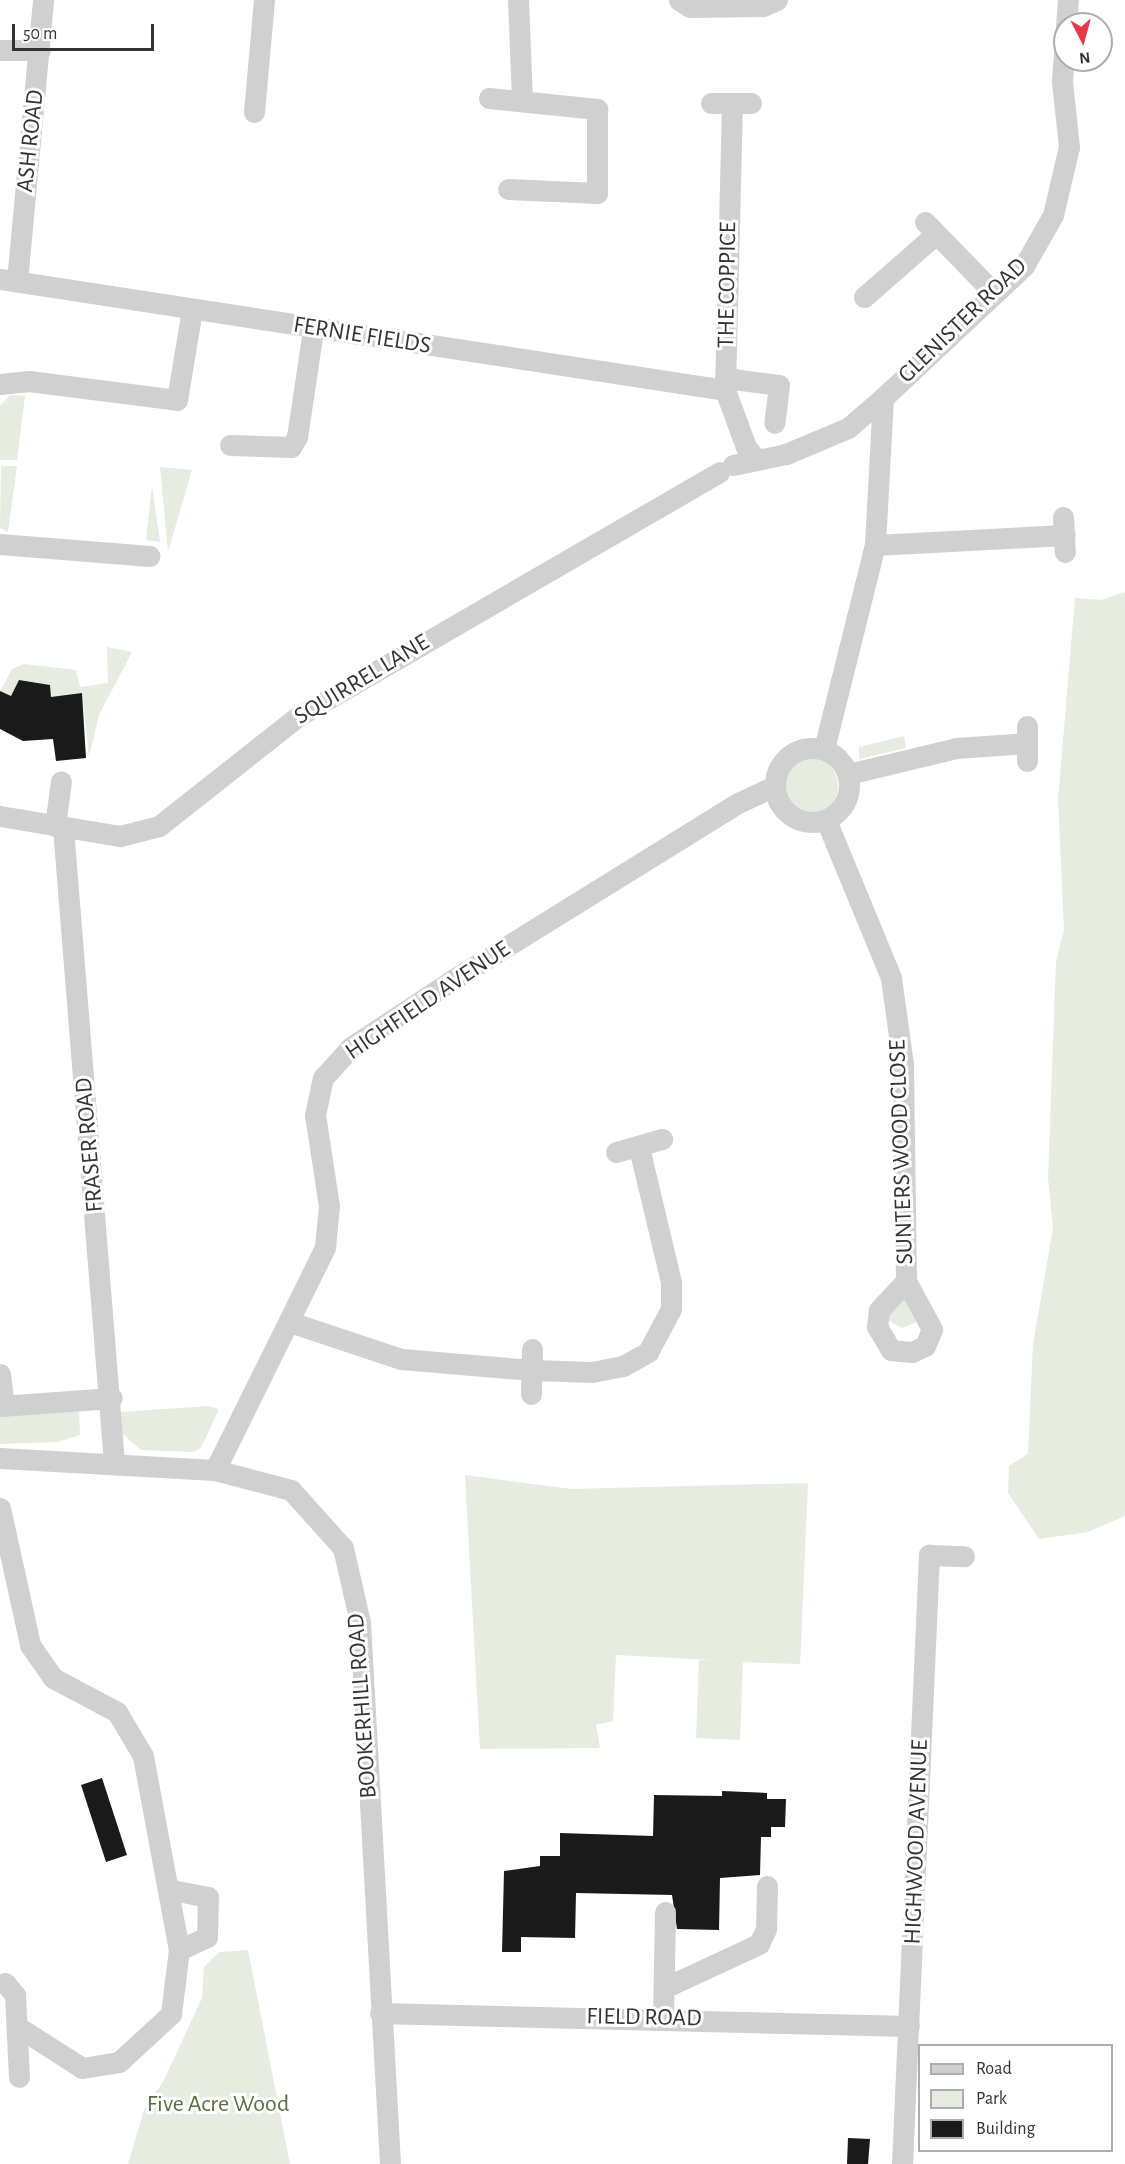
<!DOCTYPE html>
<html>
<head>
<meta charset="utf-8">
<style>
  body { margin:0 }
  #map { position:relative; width:1125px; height:2164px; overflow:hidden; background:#fff; font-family:"Alegreya Sans",sans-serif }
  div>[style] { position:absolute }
  .green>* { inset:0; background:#e6ecdf }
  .round { border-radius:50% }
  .building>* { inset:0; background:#1a1a1a }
  .minor>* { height:21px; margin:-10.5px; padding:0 10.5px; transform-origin:10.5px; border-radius:10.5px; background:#d0d0d0 }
  .minor>.ring { margin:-10.5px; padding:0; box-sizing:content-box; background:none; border:21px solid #d0d0d0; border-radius:50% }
  span { translate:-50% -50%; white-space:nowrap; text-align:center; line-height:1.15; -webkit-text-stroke:6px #fff; paint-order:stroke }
  .street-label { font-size:24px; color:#333 }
  .park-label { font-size:24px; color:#56703f }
  .legend { position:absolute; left:918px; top:2044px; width:195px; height:108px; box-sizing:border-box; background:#fff; border:2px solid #adadad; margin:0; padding:8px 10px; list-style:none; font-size:18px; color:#333 }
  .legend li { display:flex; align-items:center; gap:12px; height:30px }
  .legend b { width:30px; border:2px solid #adadad }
  .north { position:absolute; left:1053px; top:12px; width:60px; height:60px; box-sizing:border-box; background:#fff; border:2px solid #adadad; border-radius:50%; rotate:174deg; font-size:16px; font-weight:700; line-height:24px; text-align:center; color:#333 }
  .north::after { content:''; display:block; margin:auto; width:21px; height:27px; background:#e63946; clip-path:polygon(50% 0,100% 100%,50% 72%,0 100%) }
  .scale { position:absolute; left:12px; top:24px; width:142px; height:27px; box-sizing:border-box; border:3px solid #333; border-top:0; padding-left:8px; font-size:18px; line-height:21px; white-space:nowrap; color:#333; -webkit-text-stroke:4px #fff; paint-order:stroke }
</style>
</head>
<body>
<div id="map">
  <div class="green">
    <i style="clip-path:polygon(10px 395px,25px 396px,17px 460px,0 460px,0 406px)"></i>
    <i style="clip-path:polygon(1px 466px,17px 466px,8px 532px,0 528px)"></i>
    <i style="clip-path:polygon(160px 467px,192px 470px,168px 552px)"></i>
    <i style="clip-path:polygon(152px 486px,160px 542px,146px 540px)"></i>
    <i style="clip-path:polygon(1125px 592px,1125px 1516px,1088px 1532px,1039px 1539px,1008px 1493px,1009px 1466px,1028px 1454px,1033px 1344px,1053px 1228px,1048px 1178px,1056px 962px,1064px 929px,1058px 800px,1075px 598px,1101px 600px)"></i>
    <i style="clip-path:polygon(107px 647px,132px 652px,99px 715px,89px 757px,82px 693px,52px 700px,50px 685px,20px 680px,11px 696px,0 691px,12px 669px,24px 664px,76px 670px,80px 687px,108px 683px)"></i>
    <i style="clip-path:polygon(904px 736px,906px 748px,859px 759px,859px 747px)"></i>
    <i class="round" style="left:778px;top:756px;width:60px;height:60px"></i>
    <i style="clip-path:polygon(903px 1295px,917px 1322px,902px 1328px,888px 1320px,888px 1303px)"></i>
    <i style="clip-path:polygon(208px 1406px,219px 1409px,201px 1448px,194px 1452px,141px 1450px,119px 1431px,121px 1412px)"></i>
    <i style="clip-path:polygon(79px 1409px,80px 1435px,58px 1442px,0 1444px,0 1416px)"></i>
    <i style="clip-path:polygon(465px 1475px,572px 1489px,808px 1483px,800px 1664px,743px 1662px,740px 1740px,696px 1738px,699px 1660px,713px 1660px,616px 1655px,613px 1721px,596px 1725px,600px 1748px,480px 1749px)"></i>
    <i style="clip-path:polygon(248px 1950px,290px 2164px,128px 2164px,145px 2107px,163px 2082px,202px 1998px,204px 1967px,219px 1952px)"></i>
  </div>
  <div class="building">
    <i style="clip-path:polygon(19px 680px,50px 685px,51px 697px,82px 693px,86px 758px,56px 761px,53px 739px,23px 741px,0 729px,0 691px,11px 696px)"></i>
    <i style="clip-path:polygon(102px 1778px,127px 1855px,106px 1862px,81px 1785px)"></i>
    <i style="clip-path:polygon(722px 1791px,767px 1793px,767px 1799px,786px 1799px,785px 1827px,771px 1827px,771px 1837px,761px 1837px,760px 1875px,720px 1878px,719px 1930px,677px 1929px,672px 1895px,576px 1893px,575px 1938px,521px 1937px,521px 1952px,502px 1952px,504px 1871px,540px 1866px,540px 1856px,560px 1856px,560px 1833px,653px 1836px,654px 1795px,722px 1796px)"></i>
    <i style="clip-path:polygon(848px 2138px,870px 2139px,868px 2164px,847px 2164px)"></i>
  </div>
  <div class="minor">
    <i style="left:518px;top:0;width:99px;rotate:87.7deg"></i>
    <i style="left:679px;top:0;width:13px;rotate:32deg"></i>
    <i style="left:690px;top:7px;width:73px;rotate:-0.8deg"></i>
    <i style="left:763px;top:6px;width:15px;rotate:-23deg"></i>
    <i style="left:0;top:50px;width:40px"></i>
    <i style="left:489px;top:98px;width:109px;rotate:5.8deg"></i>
    <i style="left:597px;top:109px;width:84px;rotate:90deg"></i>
    <i style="left:597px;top:193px;width:89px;rotate:-177.4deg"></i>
    <i style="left:711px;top:103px;width:40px"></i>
    <i style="left:732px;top:103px;width:287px;rotate:91.4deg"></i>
    <i style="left:725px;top:390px;width:61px;rotate:69.8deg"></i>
    <i style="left:746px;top:447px;width:16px;rotate:50deg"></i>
    <i style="left:254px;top:112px;width:112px;rotate:-84.9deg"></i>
    <i style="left:925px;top:222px;width:96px;rotate:45.8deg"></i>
    <i style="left:0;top:279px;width:733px;rotate:8.7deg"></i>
    <i style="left:17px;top:281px;width:282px;rotate:-84.7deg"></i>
    <i style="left:864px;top:297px;width:96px;rotate:-41.2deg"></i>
    <i style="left:725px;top:378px;width:54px;rotate:7.4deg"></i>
    <i style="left:779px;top:385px;width:38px;rotate:97deg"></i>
    <i style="left:0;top:384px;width:29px;rotate:-6deg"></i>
    <i style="left:29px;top:381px;width:149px;rotate:7.3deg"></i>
    <i style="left:177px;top:400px;width:92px;rotate:-80.6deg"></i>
    <i style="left:230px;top:445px;width:61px;rotate:1.9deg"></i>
    <i style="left:291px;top:447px;width:12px;rotate:-59deg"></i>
    <i style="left:297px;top:437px;width:108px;rotate:-81.5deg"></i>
    <i style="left:733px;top:465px;width:54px;rotate:-11.7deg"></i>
    <i style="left:786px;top:454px;width:67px;rotate:-22.8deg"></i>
    <i style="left:848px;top:428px;width:46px;rotate:-40.6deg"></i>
    <i style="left:1063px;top:517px;width:35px;rotate:87deg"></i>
    <i style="left:0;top:544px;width:150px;rotate:4.6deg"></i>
    <i style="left:875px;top:545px;width:190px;rotate:-3deg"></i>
    <i class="ring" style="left:775px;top:748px;width:53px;height:53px"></i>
    <i style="left:824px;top:749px;width:210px;rotate:-76deg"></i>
    <i style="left:875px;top:545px;width:147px;rotate:-86.9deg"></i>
    <i style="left:883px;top:398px;width:193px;rotate:-43.1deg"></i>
    <i style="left:1024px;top:266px;width:59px;rotate:-60.4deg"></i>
    <i style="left:1053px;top:215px;width:70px;rotate:-76.8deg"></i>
    <i style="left:1069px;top:147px;width:66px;rotate:-96.1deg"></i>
    <i style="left:1062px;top:81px;width:81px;rotate:-85.8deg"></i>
    <i style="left:1027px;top:761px;width:35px;rotate:-90deg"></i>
    <i style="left:848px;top:774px;width:111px;rotate:-13.5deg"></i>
    <i style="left:956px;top:748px;width:71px;rotate:-4deg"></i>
    <i style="left:0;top:816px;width:122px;rotate:9.5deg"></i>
    <i style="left:120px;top:836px;width:40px;rotate:-14.4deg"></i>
    <i style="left:159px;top:826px;width:176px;rotate:-38.3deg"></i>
    <i style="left:297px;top:717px;width:488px;rotate:-30.1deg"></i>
    <i style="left:826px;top:820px;width:171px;rotate:67.6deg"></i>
    <i style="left:891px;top:978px;width:88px;rotate:82.1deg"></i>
    <i style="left:903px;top:1065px;width:216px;rotate:89.2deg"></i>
    <i style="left:906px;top:1281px;width:55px;rotate:61.6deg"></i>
    <i style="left:932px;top:1329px;width:18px;rotate:112deg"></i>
    <i style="left:925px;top:1346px;width:14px;rotate:155deg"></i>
    <i style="left:912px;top:1352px;width:21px;rotate:-175deg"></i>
    <i style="left:891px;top:1350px;width:27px;rotate:-121deg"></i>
    <i style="left:877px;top:1327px;width:17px;rotate:-83deg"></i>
    <i style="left:879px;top:1310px;width:40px;rotate:-47deg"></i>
    <i style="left:55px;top:826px;width:45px;rotate:-82.4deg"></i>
    <i style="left:63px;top:828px;width:637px;rotate:85.41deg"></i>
    <i style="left:616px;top:1152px;width:48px;rotate:-15.8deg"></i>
    <i style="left:290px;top:1322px;width:117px;rotate:18.4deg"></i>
    <i style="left:401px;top:1359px;width:132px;rotate:4.8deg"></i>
    <i style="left:533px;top:1370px;width:59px;rotate:1.9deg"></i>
    <i style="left:592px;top:1372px;width:32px;rotate:-11deg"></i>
    <i style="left:623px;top:1366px;width:29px;rotate:-29deg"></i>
    <i style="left:648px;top:1352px;width:49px;rotate:-61.9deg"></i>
    <i style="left:671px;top:1309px;width:27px;rotate:-90deg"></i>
    <i style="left:671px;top:1282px;width:138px;rotate:-103.4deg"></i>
    <i style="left:0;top:1374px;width:32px;rotate:83deg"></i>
    <i style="left:531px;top:1394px;width:45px;rotate:-88.7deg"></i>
    <i style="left:0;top:1406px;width:112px;rotate:-4.1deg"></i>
    <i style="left:0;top:1458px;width:215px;rotate:3.2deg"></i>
    <i style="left:215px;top:1470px;width:79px;rotate:14.7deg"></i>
    <i style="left:291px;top:1490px;width:78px;rotate:48.1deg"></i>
    <i style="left:343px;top:1548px;width:76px;rotate:77.1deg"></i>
    <i style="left:360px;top:1622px;width:543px;rotate:86.83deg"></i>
    <i style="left:215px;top:1470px;width:249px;rotate:-63.7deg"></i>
    <i style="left:325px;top:1247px;width:41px;rotate:-84.4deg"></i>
    <i style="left:329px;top:1206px;width:92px;rotate:-98.7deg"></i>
    <i style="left:315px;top:1115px;width:38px;rotate:-78deg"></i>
    <i style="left:323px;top:1078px;width:42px;rotate:-47.9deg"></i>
    <i style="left:351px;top:1047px;width:123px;rotate:-33.4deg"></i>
    <i style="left:454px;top:979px;width:334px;rotate:-31.8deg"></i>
    <i style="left:738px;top:803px;width:40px;rotate:-25deg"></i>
    <i style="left:0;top:1508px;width:140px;rotate:77.6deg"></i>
    <i style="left:30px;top:1645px;width:40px;rotate:55.1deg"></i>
    <i style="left:53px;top:1678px;width:72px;rotate:28deg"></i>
    <i style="left:117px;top:1712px;width:51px;rotate:59.4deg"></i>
    <i style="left:143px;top:1756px;width:197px;rotate:79.5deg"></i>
    <i style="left:179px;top:1950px;width:31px;rotate:-25deg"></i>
    <i style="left:207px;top:1937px;width:40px;rotate:-88.6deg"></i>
    <i style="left:208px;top:1897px;width:38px;rotate:-169deg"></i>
    <i style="left:5px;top:1983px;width:16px;rotate:50deg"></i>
    <i style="left:15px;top:1995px;width:82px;rotate:87.2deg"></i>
    <i style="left:664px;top:1988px;width:105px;rotate:-24.9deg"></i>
    <i style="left:759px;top:1944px;width:17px;rotate:-65deg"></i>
    <i style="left:766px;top:1929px;width:43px;rotate:-88.7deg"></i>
    <i style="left:380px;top:2013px;width:529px;rotate:1.41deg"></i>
    <i style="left:663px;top:2018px;width:106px;rotate:-88.9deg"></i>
    <i style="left:18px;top:2027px;width:76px;rotate:32.6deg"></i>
    <i style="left:82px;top:2068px;width:37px;rotate:-9deg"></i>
    <i style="left:119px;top:2062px;width:71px;rotate:-42.7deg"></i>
    <i style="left:171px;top:2014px;width:64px;rotate:-82.9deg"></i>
    <i style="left:902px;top:2164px;width:610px;rotate:-87.46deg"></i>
    <i style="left:929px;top:1555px;width:35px;rotate:2deg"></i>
  </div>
  <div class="street-label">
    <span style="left:31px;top:141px;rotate:-84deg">ASH ROAD</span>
    <span style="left:728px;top:285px;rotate:-89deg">THE COPPICE</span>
    <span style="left:963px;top:321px;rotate:-44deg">GLENISTER ROAD</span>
    <span style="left:362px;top:336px;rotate:9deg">FERNIE FIELDS</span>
    <span style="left:362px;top:680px;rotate:-31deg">SQUIRREL LANE</span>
    <span style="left:428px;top:1001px;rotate:-34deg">HIGHFIELD AVENUE</span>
    <span style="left:90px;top:1145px;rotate:-95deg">FRASER ROAD</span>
    <span style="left:902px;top:1152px;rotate:-92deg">SUNTERS WOOD CLOSE</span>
    <span style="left:363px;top:1706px;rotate:-94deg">BOOKERHILL ROAD</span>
    <span style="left:917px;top:1842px;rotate:-88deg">HIGHWOOD AVENUE</span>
    <span style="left:644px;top:2018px;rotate:1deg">FIELD ROAD</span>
  </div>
  <div class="park-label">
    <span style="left:218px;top:2105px">Five Acre Wood</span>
  </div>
  <ul class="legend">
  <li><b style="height:8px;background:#d0d0d0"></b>Road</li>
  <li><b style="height:16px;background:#e6ecdf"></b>Park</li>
  <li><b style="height:16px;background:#1a1a1a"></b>Building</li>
  </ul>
  <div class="north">N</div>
  <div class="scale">50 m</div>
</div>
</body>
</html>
